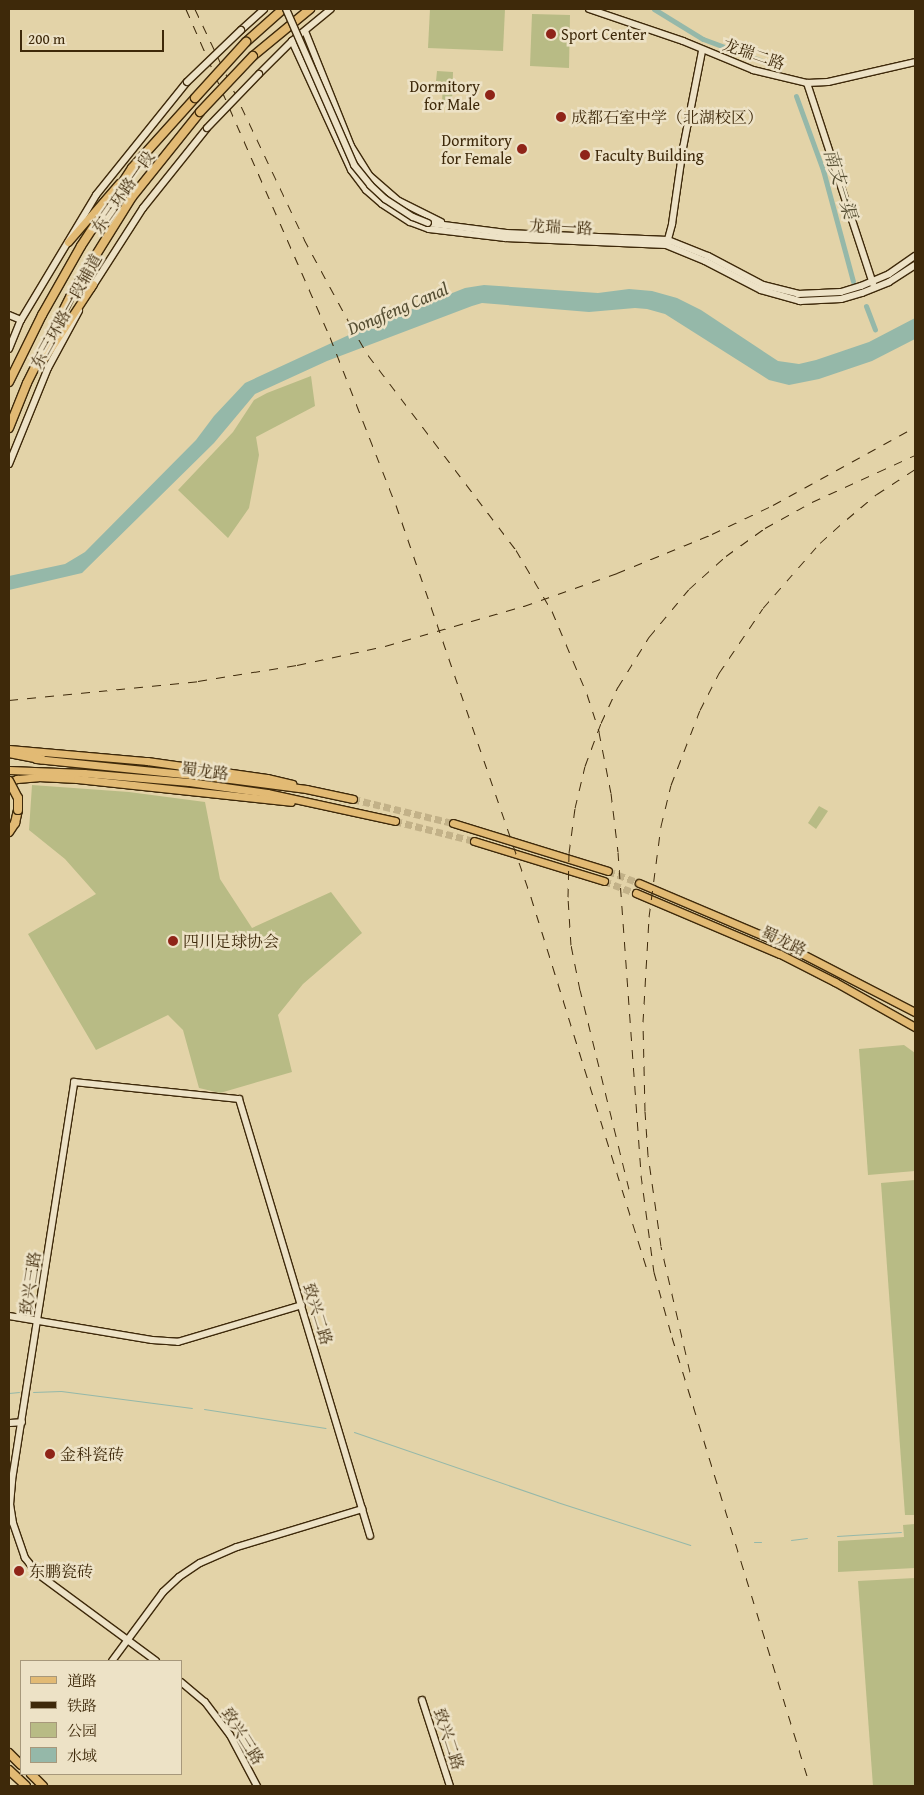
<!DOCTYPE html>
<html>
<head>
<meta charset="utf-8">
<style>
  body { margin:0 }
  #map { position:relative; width:924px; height:1795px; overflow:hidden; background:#e3d3a8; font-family:"Gentium Book Plus","Noto Serif SC",serif }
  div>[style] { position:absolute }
  .green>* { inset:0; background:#b8bb85 }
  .water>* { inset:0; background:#95b8a9 }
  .stream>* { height:1px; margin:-0.5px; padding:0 0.5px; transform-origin:0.5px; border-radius:0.5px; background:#95b8a9 }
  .canal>* { height:5px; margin:-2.5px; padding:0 2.5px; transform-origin:2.5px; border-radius:2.5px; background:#95b8a9 }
  .primary-tunnel>* { height:7px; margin-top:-3.5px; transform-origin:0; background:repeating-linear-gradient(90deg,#c2b188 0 7px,transparent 0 10.5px) }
  .roads { filter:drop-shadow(1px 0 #3e290a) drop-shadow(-1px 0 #3e290a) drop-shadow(0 1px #3e290a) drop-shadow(0 -1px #3e290a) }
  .secondary>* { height:6px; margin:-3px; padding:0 3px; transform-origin:3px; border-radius:3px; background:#ede2c6 }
  .primary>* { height:7px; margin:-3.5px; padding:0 3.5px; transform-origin:3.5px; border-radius:3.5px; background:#e2ba74 }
  .highway>* { height:8px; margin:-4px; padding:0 4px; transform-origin:4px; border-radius:4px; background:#e2ba74 }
  .rail>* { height:1px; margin-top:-0.5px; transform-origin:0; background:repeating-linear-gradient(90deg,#3e290a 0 9px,transparent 0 18px) }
  .bridges { filter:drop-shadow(1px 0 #3e290a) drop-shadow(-1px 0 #3e290a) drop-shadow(0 1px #3e290a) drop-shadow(0 -1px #3e290a) }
  .secondary-bridge>* { height:6px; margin:-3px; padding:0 3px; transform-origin:3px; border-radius:3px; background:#ede2c6 }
  .highway-bridge>* { height:8px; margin:-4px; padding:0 4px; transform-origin:4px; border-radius:4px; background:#e2ba74 }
  .dots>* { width:14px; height:14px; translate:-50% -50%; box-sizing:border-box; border:2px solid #ede2c6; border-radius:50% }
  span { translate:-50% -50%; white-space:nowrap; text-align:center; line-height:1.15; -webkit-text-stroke:5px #ede2c6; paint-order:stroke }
  .poi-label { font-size:16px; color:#3e290a }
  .left { translate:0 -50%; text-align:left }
  .right { translate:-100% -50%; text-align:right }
  .street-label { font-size:16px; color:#3e290a }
  .water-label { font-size:18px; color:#544d32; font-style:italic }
  .frame { position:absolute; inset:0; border:10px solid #3e290a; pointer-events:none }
  .legend { position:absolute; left:20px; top:1660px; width:162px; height:115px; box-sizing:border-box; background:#ede2c6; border:1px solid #a7987b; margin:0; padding:6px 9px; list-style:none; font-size:15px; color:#3e290a }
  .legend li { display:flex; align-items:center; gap:10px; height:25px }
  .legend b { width:25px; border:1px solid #a7987b }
  .scale { position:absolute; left:20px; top:30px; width:144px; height:22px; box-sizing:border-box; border:2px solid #3e290a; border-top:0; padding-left:6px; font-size:15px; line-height:18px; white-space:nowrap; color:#3e290a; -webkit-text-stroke:4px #ede2c6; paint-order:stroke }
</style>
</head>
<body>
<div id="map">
  <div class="green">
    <i style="clip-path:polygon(430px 9px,505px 9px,503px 51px,428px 48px)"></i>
    <i style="clip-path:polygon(532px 14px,570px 15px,569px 68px,530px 66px)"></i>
    <i style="clip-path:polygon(437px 71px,453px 72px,452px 104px,442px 103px,443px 82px,436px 81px)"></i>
    <i style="clip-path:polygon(311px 376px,315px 406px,256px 437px,259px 455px,249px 508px,228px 538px,178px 490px,233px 432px,254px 400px,267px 393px)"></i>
    <i style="clip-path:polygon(32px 785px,129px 792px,205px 802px,220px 879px,252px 928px,331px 892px,362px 933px,303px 984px,278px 1015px,292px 1072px,220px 1093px,199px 1088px,183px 1030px,168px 1015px,96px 1050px,28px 934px,96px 894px,65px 859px,29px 830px)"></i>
    <i style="clip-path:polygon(819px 806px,828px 811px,816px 829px,808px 823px)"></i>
    <i style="clip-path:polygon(904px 1045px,915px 1053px,915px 1171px,868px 1175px,859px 1049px)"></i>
    <i style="clip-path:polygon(915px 1180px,915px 1515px,905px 1515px,881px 1183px)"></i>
    <i style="clip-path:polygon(915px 1524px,915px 1568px,838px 1572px,838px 1541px,904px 1537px,903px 1525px)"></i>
    <i style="clip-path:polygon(915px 1578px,915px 1786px,873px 1786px,858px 1581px)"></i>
  </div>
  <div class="water">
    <i style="clip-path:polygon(484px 285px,598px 293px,629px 289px,652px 291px,677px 298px,701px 310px,778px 361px,799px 364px,816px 360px,869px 342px,915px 318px,915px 339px,872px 361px,819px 379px,789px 385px,769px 380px,665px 314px,647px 309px,635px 308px,589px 312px,482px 303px,472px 306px,327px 361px,255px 394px,214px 443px,82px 573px,9px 590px,9px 576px,65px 564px,85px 552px,196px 440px,214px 416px,245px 383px,364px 328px,465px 288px)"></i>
  </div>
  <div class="stream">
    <i style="left:33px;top:1392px;width:28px;rotate:-2deg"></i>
    <i style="left:61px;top:1391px;width:132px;rotate:7.4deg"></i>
    <i style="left:9px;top:1393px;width:10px;rotate:-6deg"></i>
    <i style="left:204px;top:1409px;width:123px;rotate:8.9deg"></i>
    <i style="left:354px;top:1432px;width:215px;rotate:19deg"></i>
    <i style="left:557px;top:1502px;width:140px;rotate:17.9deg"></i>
    <i style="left:837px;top:1536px;width:64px;rotate:-3.6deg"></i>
    <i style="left:791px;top:1540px;width:16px;rotate:-7deg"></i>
    <i style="left:754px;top:1542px;width:7px"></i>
  </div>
  <div class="canal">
    <i style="left:654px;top:9px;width:57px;rotate:31.5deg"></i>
    <i style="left:703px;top:39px;width:75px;rotate:20.4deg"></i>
    <i style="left:796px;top:96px;width:79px;rotate:70deg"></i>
    <i style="left:823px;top:170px;width:115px;rotate:74.9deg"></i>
    <i style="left:866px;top:306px;width:25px;rotate:69deg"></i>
  </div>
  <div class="primary-tunnel">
    <i style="left:353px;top:799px;width:103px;rotate:13.5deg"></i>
    <i style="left:395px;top:821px;width:81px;rotate:14.2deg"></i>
    <i style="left:608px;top:871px;width:33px;rotate:21deg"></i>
    <i style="left:604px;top:881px;width:34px;rotate:21deg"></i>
  </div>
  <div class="roads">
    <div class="secondary">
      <i style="left:589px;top:9px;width:99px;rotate:18.8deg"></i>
      <i style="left:683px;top:41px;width:76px;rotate:22.5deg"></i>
      <i style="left:753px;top:70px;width:56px;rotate:13.5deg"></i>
      <i style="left:807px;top:83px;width:21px;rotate:-3deg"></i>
      <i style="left:828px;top:82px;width:89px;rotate:-12.9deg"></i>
      <i style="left:241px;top:30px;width:31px;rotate:-42deg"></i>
      <i style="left:305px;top:31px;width:124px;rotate:68.2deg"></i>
      <i style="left:351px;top:146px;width:36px;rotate:58deg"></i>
      <i style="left:370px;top:176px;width:38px;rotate:41deg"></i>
      <i style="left:399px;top:201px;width:47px;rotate:26.6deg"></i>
      <i style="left:292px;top:41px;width:142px;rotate:65.4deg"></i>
      <i style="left:351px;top:170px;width:25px;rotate:53deg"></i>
      <i style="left:366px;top:190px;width:21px;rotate:41deg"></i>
      <i style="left:382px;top:204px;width:33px;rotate:33deg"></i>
      <i style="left:410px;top:222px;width:20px;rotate:20deg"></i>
      <i style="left:429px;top:229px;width:77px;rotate:6.8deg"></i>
      <i style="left:505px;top:238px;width:161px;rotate:2.5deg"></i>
      <i style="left:666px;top:245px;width:42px;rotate:22.3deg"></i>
      <i style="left:705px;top:261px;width:63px;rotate:27.4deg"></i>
      <i style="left:761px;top:290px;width:41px;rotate:15.8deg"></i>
      <i style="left:800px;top:301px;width:41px;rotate:-2.8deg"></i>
      <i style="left:841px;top:299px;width:22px;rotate:-16deg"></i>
      <i style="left:862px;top:293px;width:29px;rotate:-22deg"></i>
      <i style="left:889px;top:282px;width:31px;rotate:-33deg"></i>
      <i style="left:259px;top:74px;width:47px;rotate:-45deg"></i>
      <i style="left:292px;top:41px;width:50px;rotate:-39.4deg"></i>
      <i style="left:807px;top:83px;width:212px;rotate:71.8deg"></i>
      <i style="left:428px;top:223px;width:79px;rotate:7.3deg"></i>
      <i style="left:506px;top:233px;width:162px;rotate:2.5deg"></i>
      <i style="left:668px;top:240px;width:43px;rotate:21.8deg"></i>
      <i style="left:708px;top:256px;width:62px;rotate:27.8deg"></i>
      <i style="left:763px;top:285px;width:36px;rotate:14deg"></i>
      <i style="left:798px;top:294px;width:43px;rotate:-2.7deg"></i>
      <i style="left:841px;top:292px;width:21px;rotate:-17deg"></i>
      <i style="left:861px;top:286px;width:30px;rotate:-23deg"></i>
      <i style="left:889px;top:274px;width:32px;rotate:-35deg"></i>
      <i style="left:667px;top:243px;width:20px;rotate:-75deg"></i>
      <i style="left:672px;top:224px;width:77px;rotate:-81.8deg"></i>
      <i style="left:683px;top:148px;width:99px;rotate:-78.9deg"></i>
      <i style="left:91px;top:289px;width:96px;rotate:-57.3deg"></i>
      <i style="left:143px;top:208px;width:102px;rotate:-51.3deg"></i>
      <i style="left:9px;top:315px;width:13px;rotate:23deg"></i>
      <i style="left:9px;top:349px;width:31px;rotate:-68deg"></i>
      <i style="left:21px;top:320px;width:146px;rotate:-59deg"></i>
      <i style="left:96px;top:195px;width:145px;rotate:-51.2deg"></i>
      <i style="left:9px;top:464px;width:104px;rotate:-67.9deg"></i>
      <i style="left:48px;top:368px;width:65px;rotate:-61.5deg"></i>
      <i style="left:9px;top:1316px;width:145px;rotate:9.5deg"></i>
      <i style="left:152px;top:1340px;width:26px;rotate:4deg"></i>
      <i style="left:178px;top:1342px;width:129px;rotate:-16.6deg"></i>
      <i style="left:9px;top:1423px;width:13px;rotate:-4deg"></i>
      <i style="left:112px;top:1661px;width:86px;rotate:-53.5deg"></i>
      <i style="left:163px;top:1592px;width:22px;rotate:-43deg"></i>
      <i style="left:179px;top:1577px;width:25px;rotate:-34deg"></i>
      <i style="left:200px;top:1563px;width:40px;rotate:-23.4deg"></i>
      <i style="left:237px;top:1547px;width:131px;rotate:-16.9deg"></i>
      <i style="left:156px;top:1661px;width:147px;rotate:-143.6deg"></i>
      <i style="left:38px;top:1574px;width:21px;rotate:-129deg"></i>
      <i style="left:25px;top:1558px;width:37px;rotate:-109deg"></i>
      <i style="left:13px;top:1523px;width:18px;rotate:-99deg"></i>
      <i style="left:10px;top:1505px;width:25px;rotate:-85deg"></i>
      <i style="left:12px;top:1480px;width:403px;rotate:-81.1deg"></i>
      <i style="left:74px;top:1082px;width:166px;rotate:5.9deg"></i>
      <i style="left:239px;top:1099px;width:456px;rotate:73.3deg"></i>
      <i style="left:181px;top:1682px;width:31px;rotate:40deg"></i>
      <i style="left:205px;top:1702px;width:41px;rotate:52.9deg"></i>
      <i style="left:230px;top:1735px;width:58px;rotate:62.1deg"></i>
      <i style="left:422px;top:1700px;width:90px;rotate:72deg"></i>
    </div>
    <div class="primary">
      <i style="left:68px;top:242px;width:78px;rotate:-49.2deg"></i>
      <i style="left:39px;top:366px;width:98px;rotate:-56.6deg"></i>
      <i style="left:9px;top:749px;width:139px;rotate:5deg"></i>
      <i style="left:147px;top:761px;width:121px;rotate:8.1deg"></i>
      <i style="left:267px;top:778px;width:26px;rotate:13deg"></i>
      <i style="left:36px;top:759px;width:187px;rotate:5.8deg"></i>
      <i style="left:222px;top:778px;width:85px;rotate:7.5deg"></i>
      <i style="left:306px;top:789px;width:48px;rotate:12deg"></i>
      <i style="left:9px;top:770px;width:75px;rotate:2.3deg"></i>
      <i style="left:84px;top:773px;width:105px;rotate:4.9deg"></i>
      <i style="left:189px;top:782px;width:79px;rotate:8deg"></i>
      <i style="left:267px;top:793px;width:131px;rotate:12.3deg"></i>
      <i style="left:9px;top:782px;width:9px;rotate:-21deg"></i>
      <i style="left:17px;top:779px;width:21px;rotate:-5deg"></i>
      <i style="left:38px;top:777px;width:39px;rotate:3deg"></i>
      <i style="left:77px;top:779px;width:215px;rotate:6.1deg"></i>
      <i style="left:453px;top:823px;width:162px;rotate:17.2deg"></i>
      <i style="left:474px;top:841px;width:136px;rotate:17.1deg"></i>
      <i style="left:639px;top:883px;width:159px;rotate:23deg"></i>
      <i style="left:785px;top:945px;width:146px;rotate:27.3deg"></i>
      <i style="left:636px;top:893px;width:156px;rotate:23deg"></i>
      <i style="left:780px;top:954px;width:62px;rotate:27deg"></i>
      <i style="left:835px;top:982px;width:92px;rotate:29.4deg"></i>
    </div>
    <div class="highway">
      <i style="left:246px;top:42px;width:50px;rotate:-41.7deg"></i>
      <i style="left:253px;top:56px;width:74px;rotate:-39.5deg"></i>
      <i style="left:9px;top:382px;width:75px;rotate:-63.8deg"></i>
      <i style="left:42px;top:315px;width:79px;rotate:-60.5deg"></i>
      <i style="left:81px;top:246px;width:93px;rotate:-56.8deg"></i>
      <i style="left:132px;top:168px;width:94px;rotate:-48deg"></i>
      <i style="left:9px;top:428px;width:48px;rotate:-68.2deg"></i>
      <i style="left:27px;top:383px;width:98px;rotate:-63.4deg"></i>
      <i style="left:71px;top:295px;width:115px;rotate:-58.1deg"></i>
      <i style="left:132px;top:197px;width:109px;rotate:-51.3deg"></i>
      <i style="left:9px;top:753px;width:33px;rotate:11deg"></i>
      <i style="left:9px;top:832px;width:11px;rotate:-56deg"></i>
      <i style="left:15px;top:823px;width:13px;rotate:-77deg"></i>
      <i style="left:9px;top:1753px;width:17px;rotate:45deg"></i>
      <i style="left:9px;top:1770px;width:23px;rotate:43deg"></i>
      <i style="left:31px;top:1774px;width:17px;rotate:45deg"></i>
    </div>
  </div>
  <div class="rail">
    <i style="left:186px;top:9px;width:358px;rotate:66.3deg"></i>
    <i style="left:330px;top:337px;width:180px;rotate:68.6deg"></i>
    <i style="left:396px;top:505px;width:415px;rotate:71deg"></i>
    <i style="left:531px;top:897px;width:394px;rotate:72.7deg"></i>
    <i style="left:195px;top:9px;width:255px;rotate:64.6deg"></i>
    <i style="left:304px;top:239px;width:97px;rotate:61.6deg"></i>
    <i style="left:350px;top:324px;width:36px;rotate:60deg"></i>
    <i style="left:368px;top:355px;width:245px;rotate:52.8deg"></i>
    <i style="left:516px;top:550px;width:71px;rotate:59.5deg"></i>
    <i style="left:552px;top:611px;width:90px;rotate:67.1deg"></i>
    <i style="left:587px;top:694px;width:40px;rotate:72deg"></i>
    <i style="left:599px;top:732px;width:62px;rotate:78.9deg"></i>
    <i style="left:611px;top:793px;width:59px;rotate:83.2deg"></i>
    <i style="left:618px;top:852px;width:324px;rotate:85.9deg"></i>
    <i style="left:641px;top:1175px;width:98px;rotate:82.4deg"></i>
    <i style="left:654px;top:1272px;width:67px;rotate:74.5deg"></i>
    <i style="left:672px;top:1337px;width:470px;rotate:72.9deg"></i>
    <i style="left:9px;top:700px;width:190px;rotate:-5.7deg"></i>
    <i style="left:198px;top:681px;width:100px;rotate:-9.2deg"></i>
    <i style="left:297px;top:665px;width:90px;rotate:-12.2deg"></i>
    <i style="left:385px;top:646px;width:145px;rotate:-16.1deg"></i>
    <i style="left:524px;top:606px;width:99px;rotate:-19.5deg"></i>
    <i style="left:617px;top:573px;width:103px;rotate:-22.3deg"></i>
    <i style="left:712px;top:534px;width:68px;rotate:-25.4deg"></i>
    <i style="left:773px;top:505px;width:162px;rotate:-28.8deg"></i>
    <i style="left:629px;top:1189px;width:205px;rotate:-103.8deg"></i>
    <i style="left:580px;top:990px;width:46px;rotate:-101.3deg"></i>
    <i style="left:571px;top:945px;width:48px;rotate:-93.6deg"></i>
    <i style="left:568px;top:897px;width:44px;rotate:-88.7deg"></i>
    <i style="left:569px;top:853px;width:45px;rotate:-82.4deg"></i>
    <i style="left:575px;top:808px;width:43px;rotate:-76.6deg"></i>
    <i style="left:585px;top:766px;width:46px;rotate:-69.6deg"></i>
    <i style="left:601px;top:723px;width:40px;rotate:-65deg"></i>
    <i style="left:618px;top:687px;width:59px;rotate:-58.2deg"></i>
    <i style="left:649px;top:637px;width:62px;rotate:-50.2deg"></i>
    <i style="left:689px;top:589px;width:50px;rotate:-41.7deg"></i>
    <i style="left:726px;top:556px;width:48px;rotate:-35.7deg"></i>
    <i style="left:765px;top:528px;width:54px;rotate:-29deg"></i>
    <i style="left:812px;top:502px;width:113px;rotate:-24.5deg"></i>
    <i style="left:690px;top:1372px;width:129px;rotate:-103deg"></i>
    <i style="left:661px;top:1246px;width:92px;rotate:-98.1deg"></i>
    <i style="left:648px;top:1155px;width:44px;rotate:-93.9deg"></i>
    <i style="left:645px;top:1111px;width:89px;rotate:-91.3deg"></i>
    <i style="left:643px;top:1022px;width:105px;rotate:-86.7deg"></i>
    <i style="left:649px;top:917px;width:92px;rotate:-82.5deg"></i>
    <i style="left:661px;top:826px;width:42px;rotate:-76.3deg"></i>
    <i style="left:671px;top:785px;width:80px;rotate:-68.9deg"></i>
    <i style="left:700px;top:710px;width:42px;rotate:-62.8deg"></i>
    <i style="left:719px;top:673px;width:78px;rotate:-55.9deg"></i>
    <i style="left:763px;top:608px;width:86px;rotate:-48.8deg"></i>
    <i style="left:820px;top:543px;width:36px;rotate:-42deg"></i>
    <i style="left:847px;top:519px;width:39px;rotate:-40deg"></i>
    <i style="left:877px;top:494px;width:45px;rotate:-33.3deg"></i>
  </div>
  <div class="bridges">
    <div class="secondary-bridge">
      <i style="left:286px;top:9px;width:170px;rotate:66.4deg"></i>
      <i style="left:354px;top:165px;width:26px;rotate:51deg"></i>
      <i style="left:370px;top:185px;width:21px;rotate:43deg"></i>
      <i style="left:385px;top:199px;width:33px;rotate:33deg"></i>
      <i style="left:413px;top:217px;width:16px;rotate:22deg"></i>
      <i style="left:187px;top:82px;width:75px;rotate:-43.9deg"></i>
      <i style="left:207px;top:128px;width:75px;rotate:-46.1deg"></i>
    </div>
    <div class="highway-bridge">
      <i style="left:195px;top:98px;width:76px;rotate:-47.7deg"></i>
      <i style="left:200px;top:112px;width:77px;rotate:-46.6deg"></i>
      <i style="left:9px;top:781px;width:19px;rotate:62deg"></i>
      <i style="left:18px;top:798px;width:12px;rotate:90deg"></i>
    </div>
  </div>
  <div class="dots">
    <i style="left:551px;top:34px;background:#8f2418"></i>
    <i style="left:490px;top:95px;background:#8f2418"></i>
    <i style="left:561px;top:117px;background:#8f2418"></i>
    <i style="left:522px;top:149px;background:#8f2418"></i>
    <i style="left:585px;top:155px;background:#8f2418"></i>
    <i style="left:173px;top:941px;background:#8f2418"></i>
    <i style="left:50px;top:1454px;background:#8f2418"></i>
    <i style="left:19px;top:1571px;background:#8f2418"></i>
  </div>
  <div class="poi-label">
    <span class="left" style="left:561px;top:34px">Sport Center</span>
    <span class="right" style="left:480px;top:95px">Dormitory<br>for Male</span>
    <span class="left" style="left:571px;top:117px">成都石室中学（北湖校区）</span>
    <span class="right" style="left:512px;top:149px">Dormitory<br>for Female</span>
    <span class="left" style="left:595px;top:155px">Faculty Building</span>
    <span class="left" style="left:183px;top:941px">四川足球协会</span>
    <span class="left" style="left:60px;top:1454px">金科瓷砖</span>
    <span class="left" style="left:29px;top:1571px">东鹏瓷砖</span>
  </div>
  <div class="street-label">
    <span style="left:754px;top:54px;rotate:19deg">龙瑞二路</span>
    <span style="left:123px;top:192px;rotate:-55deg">东三环路一段</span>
    <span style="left:561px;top:227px;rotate:3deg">龙瑞一路</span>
    <span style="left:66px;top:311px;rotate:-61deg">东三环路一段辅道</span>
    <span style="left:205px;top:771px;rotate:7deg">蜀龙路</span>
    <span style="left:784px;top:941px;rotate:25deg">蜀龙路</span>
    <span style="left:30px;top:1283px;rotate:-81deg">致兴三路</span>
    <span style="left:318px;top:1314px;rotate:73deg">致兴二路</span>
    <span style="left:243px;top:1736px;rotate:58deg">致兴三路</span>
    <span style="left:449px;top:1739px;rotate:72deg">致兴二路</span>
  </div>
  <div class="water-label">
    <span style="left:840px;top:184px;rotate:73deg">南支一渠</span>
    <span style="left:398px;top:309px;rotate:-23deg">Dongfeng Canal</span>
  </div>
  <div class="frame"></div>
  <ul class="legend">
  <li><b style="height:6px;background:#e2ba74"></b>道路</li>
  <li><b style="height:6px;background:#3e290a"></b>铁路</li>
  <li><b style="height:14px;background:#b8bb85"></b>公园</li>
  <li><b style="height:14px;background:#95b8a9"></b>水域</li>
  </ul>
  <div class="scale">200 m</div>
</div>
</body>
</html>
